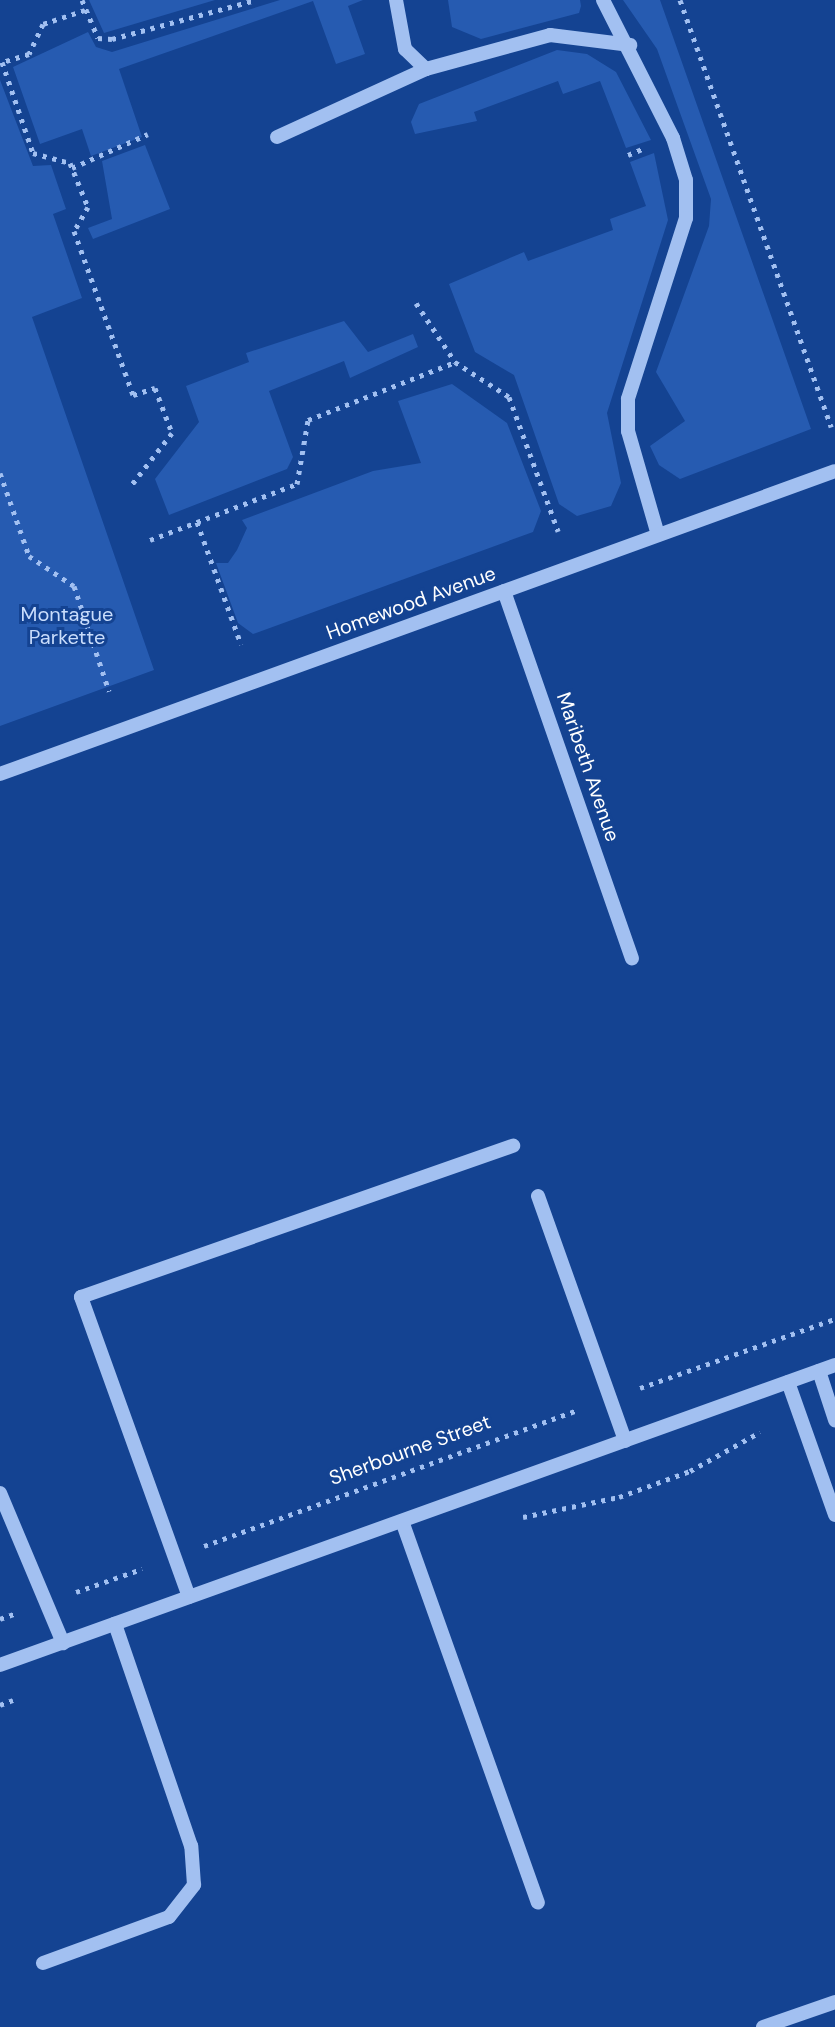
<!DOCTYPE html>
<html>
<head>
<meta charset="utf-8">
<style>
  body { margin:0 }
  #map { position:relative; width:835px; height:2027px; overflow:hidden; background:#144392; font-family:"DM Sans",sans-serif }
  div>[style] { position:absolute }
  .green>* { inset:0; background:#265bb1 }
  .path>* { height:5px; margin-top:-2.5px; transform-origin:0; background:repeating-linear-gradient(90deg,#a2c0f1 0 4px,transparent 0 10px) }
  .minor>* { height:14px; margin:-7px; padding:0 7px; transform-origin:7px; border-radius:7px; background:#a2c0f1 }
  span { translate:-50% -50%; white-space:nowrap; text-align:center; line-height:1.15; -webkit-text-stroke:6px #144392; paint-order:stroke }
  .street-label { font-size:20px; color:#fff }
  .park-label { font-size:20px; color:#c9ddfc }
</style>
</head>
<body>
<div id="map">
  <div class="green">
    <i style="clip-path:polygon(89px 0,215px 0,104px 33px)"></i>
    <i style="clip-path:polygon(280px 0,363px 0,348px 6px,365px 54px,336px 64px,313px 1px,119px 69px,142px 137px,91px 156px,82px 129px,40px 144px,13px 67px,88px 32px,96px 47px,112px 52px)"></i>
    <i style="clip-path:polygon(448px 0,580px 0,581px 6px,579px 13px,481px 39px,452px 27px)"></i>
    <i style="clip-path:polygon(623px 0,660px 0,811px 429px,680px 479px,659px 465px,650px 446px,685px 421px,656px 372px,709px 226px,711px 199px,657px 49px)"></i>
    <i style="clip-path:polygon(557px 50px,587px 54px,616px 72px,651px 140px,626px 148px,600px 81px,563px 94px,558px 81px,474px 112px,477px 121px,415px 134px,411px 122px,419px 104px)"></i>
    <i style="clip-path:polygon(0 80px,33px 166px,51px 165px,66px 209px,53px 214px,82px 298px,32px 317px,154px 670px,0 726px)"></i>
    <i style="clip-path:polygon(145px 145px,170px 209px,93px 239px,88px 228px,112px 219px,102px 161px)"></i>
    <i style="clip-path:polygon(654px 153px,668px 220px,607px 413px,621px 483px,611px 506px,577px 516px,559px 504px,514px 375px,475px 352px,449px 284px,524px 252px,528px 261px,613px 230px,610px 219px,646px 206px,630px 162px)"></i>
    <i style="clip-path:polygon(344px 321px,368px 352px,413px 334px,418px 347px,350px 378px,344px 361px,269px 391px,293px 457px,287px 469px,169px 515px,155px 479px,199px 422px,186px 386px,249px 362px,246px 353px)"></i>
    <i style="clip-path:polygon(452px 384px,507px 423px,541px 511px,533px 532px,253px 634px,238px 623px,216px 563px,228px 563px,237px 550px,247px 528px,242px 520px,373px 471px,421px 463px,398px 401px)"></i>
  </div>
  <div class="path">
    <i style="left:82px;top:0;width:41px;rotate:67.2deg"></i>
    <i style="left:98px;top:38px;width:14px;rotate:4deg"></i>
    <i style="left:112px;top:39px;width:149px;rotate:-15.2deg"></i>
    <i style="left:680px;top:0;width:453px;rotate:70.5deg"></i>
    <i style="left:85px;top:10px;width:44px;rotate:161.6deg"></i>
    <i style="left:43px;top:24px;width:33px;rotate:115deg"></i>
    <i style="left:29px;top:54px;width:28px;rotate:163deg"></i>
    <i style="left:2px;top:62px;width:96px;rotate:71.2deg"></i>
    <i style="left:33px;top:153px;width:38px;rotate:15deg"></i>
    <i style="left:70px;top:163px;width:48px;rotate:67.8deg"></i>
    <i style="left:88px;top:207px;width:28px;rotate:120deg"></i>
    <i style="left:74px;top:231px;width:174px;rotate:70.2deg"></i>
    <i style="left:133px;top:395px;width:23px;rotate:-18deg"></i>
    <i style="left:155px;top:388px;width:48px;rotate:69.3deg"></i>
    <i style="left:172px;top:433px;width:68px;rotate:127.9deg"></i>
    <i style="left:628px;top:155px;width:15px;rotate:-23deg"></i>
    <i style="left:72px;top:168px;width:83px;rotate:-24.1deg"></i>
    <i style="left:416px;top:303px;width:71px;rotate:56.5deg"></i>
    <i style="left:0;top:473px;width:88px;rotate:70.7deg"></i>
    <i style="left:29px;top:556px;width:54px;rotate:33.7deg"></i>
    <i style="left:74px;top:586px;width:111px;rotate:71.6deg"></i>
    <i style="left:197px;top:522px;width:130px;rotate:70.2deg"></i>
    <i style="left:150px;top:540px;width:157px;rotate:-20.9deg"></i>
    <i style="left:297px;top:484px;width:65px;rotate:-80.2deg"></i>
    <i style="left:308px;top:420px;width:158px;rotate:-21.5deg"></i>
    <i style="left:455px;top:362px;width:64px;rotate:32.9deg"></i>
    <i style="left:509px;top:397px;width:143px;rotate:69.9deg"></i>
    <i style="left:640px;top:1388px;width:207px;rotate:-19.5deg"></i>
    <i style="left:523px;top:1517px;width:98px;rotate:-11.8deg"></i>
    <i style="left:619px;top:1497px;width:76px;rotate:-20.1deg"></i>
    <i style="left:690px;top:1471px;width:80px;rotate:-29.1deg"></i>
    <i style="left:204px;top:1546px;width:398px;rotate:-20deg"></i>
    <i style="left:76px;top:1592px;width:70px;rotate:-19.2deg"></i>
    <i style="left:0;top:1619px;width:15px;rotate:-20deg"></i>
    <i style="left:0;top:1705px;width:14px;rotate:-21deg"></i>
  </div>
  <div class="minor">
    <i style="left:396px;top:0;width:50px;rotate:79.6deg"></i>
    <i style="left:405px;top:49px;width:29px;rotate:44deg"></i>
    <i style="left:603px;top:0;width:155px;rotate:63.1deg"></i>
    <i style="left:673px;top:138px;width:44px;rotate:72.8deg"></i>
    <i style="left:686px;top:180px;width:38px;rotate:90deg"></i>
    <i style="left:686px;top:218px;width:190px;rotate:107.8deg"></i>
    <i style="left:628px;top:399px;width:32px;rotate:90deg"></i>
    <i style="left:628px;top:431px;width:108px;rotate:73.9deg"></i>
    <i style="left:277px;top:137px;width:164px;rotate:-24.5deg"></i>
    <i style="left:426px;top:69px;width:129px;rotate:-15.3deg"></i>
    <i style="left:550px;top:35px;width:81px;rotate:7.1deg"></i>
    <i style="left:504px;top:591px;width:389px;rotate:70.8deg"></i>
    <i style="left:0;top:774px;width:888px;rotate:-19.94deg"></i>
    <i style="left:538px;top:1196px;width:260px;rotate:70.4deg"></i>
    <i style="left:819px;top:1371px;width:52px;rotate:71.9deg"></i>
    <i style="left:788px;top:1382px;width:141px;rotate:70.5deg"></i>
    <i style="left:0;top:1493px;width:163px;rotate:67.2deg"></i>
    <i style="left:402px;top:1521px;width:405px;rotate:70.4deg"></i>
    <i style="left:189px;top:1597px;width:319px;rotate:-109.8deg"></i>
    <i style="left:81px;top:1297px;width:458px;rotate:-19.3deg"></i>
    <i style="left:0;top:1665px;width:887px;rotate:-19.76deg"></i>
    <i style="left:43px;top:1963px;width:134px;rotate:-20.1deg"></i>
    <i style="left:169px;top:1917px;width:41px;rotate:-52deg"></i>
    <i style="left:194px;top:1885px;width:39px;rotate:-94deg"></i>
    <i style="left:191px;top:1846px;width:235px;rotate:-108.9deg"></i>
    <i style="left:763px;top:2027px;width:76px;rotate:-19.1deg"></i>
  </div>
  <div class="street-label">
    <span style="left:411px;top:603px;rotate:-20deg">Homewood Avenue</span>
    <span style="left:588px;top:767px;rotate:71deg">Maribeth Avenue</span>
    <span style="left:410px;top:1450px;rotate:-20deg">Sherbourne Street</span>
  </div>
  <div class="park-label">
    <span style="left:67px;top:626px">Montague<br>Parkette</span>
  </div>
</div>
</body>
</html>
